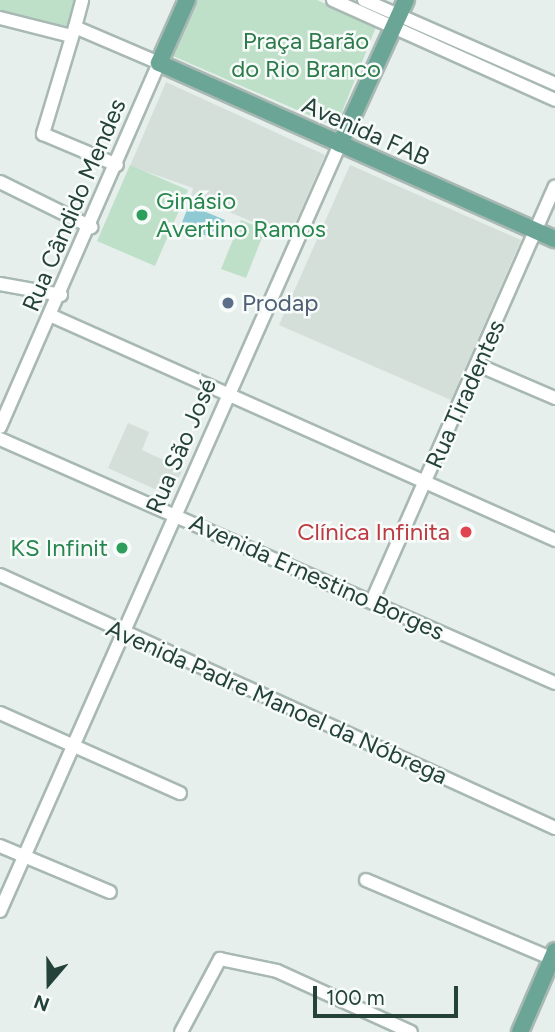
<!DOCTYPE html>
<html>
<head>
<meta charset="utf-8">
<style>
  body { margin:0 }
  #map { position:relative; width:555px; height:1032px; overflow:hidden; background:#e6efeb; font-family:Figtree,sans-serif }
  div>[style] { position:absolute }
  .built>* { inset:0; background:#d4dfda }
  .green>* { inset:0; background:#bfe0c8 }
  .water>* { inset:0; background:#8ec9d4 }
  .roads { filter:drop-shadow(2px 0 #a8b8b2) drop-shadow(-2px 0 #a8b8b2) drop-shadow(0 2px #a8b8b2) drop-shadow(0 -2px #a8b8b2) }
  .minor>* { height:12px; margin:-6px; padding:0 6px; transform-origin:6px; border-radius:6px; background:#fff }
  .major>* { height:16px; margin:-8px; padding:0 8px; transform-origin:8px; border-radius:8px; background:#6aa596 }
  .dots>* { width:19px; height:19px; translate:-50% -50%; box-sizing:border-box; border:4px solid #f7fbf9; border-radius:50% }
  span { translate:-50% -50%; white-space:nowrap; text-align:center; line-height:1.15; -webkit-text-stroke:5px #f7fbf9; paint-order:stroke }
  .park-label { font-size:24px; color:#2d7a4b }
  .street-label { font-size:24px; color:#24423a }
  .leisure-label { font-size:24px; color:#27864d }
  .left { translate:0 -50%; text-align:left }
  .right { translate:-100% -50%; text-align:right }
  .service-label { font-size:24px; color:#4e5e75 }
  .health-label { font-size:24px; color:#be3a42 }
  .north { position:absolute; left:14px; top:948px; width:70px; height:70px; -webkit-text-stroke:5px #f7fbf9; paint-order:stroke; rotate:200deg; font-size:19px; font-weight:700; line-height:28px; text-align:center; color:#24423a }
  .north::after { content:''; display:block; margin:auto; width:24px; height:32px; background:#24423a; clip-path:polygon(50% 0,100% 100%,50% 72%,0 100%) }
  .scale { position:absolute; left:313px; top:986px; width:145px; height:32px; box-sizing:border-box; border:4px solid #24423a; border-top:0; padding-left:9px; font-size:21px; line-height:24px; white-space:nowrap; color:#24423a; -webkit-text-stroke:5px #f7fbf9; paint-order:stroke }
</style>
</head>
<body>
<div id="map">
  <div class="built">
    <i style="clip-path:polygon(166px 82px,325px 155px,289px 237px,191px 196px,193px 188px,130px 166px)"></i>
    <i style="clip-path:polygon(350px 165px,521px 240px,451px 400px,279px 325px)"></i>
    <i style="clip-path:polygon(128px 423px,149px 432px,142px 450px,183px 469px,170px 496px,108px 468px)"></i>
  </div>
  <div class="green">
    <i style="clip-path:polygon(0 0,76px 0,69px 31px,0 18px)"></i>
    <i style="clip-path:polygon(198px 0,317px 0,376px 27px,336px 127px,173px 56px)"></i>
    <i style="clip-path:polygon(130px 165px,188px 190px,155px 266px,97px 241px)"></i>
    <i style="clip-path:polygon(241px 220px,265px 230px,246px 278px,221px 269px)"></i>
  </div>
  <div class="water">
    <i style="clip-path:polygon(189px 205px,225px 220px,216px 240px,181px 225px)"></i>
  </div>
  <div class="roads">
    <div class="minor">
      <i style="left:333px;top:0;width:243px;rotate:24.2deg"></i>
      <i style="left:364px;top:0;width:209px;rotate:23.7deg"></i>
      <i style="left:0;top:18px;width:73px;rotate:14.2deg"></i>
      <i style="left:75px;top:27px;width:112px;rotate:106.7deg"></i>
      <i style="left:43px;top:134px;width:80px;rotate:22.7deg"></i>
      <i style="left:0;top:182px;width:102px;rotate:26.3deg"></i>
      <i style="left:0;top:284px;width:62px;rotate:10.2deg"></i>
      <i style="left:52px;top:316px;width:551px;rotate:24deg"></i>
      <i style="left:478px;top:365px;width:84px;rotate:23.2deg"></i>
      <i style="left:0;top:427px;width:397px;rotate:-66.4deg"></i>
      <i style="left:159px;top:63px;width:91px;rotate:-156.8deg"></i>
      <i style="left:75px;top:27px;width:28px;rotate:-75deg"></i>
      <i style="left:0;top:439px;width:606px;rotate:23.73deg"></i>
      <i style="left:0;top:575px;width:610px;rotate:24.51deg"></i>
      <i style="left:372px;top:601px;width:453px;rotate:-66.2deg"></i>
      <i style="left:0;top:713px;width:197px;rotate:24deg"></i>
      <i style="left:0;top:846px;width:119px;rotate:22.7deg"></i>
      <i style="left:366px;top:880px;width:205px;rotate:22.9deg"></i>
      <i style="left:0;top:911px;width:839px;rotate:-66.09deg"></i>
      <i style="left:181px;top:1032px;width:83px;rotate:-61.9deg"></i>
      <i style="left:220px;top:959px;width:58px;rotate:11.9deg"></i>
      <i style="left:277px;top:971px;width:147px;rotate:24.5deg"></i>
    </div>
    <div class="major">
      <i style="left:187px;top:0;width:69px;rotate:114deg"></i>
      <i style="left:159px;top:63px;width:433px;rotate:24deg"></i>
      <i style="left:340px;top:144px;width:158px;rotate:-65.4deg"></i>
      <i style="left:520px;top:1032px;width:88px;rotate:-66.6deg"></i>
    </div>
  </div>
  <div class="dots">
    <i style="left:142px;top:215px;background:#2e9e5b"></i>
    <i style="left:228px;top:303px;background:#5c6f8a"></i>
    <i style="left:466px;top:532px;background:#e0444e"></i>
    <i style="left:122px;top:548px;background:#2e9e5b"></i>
  </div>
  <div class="park-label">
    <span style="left:306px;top:55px">Praça Barão<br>do Rio Branco</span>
  </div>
  <div class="street-label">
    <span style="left:366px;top:131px;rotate:24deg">Avenida FAB</span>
    <span style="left:74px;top:205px;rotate:-67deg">Rua Cândido Mendes</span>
    <span style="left:465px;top:394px;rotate:-66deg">Rua Tiradentes</span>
    <span style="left:181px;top:446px;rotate:-67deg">Rua São José</span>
    <span style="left:317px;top:577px;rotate:24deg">Avenida Ernestino Borges</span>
    <span style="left:277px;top:702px;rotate:24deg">Avenida Padre Manoel da Nóbrega</span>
  </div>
  <div class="leisure-label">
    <span class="left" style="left:156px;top:215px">Ginásio<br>Avertino Ramos</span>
    <span class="right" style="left:108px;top:548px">KS Infinit</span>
  </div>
  <div class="service-label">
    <span class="left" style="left:242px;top:303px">Prodap</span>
  </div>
  <div class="health-label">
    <span class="right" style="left:450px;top:532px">Clínica Infinita</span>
  </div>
  <div class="north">N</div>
  <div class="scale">100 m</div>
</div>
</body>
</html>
